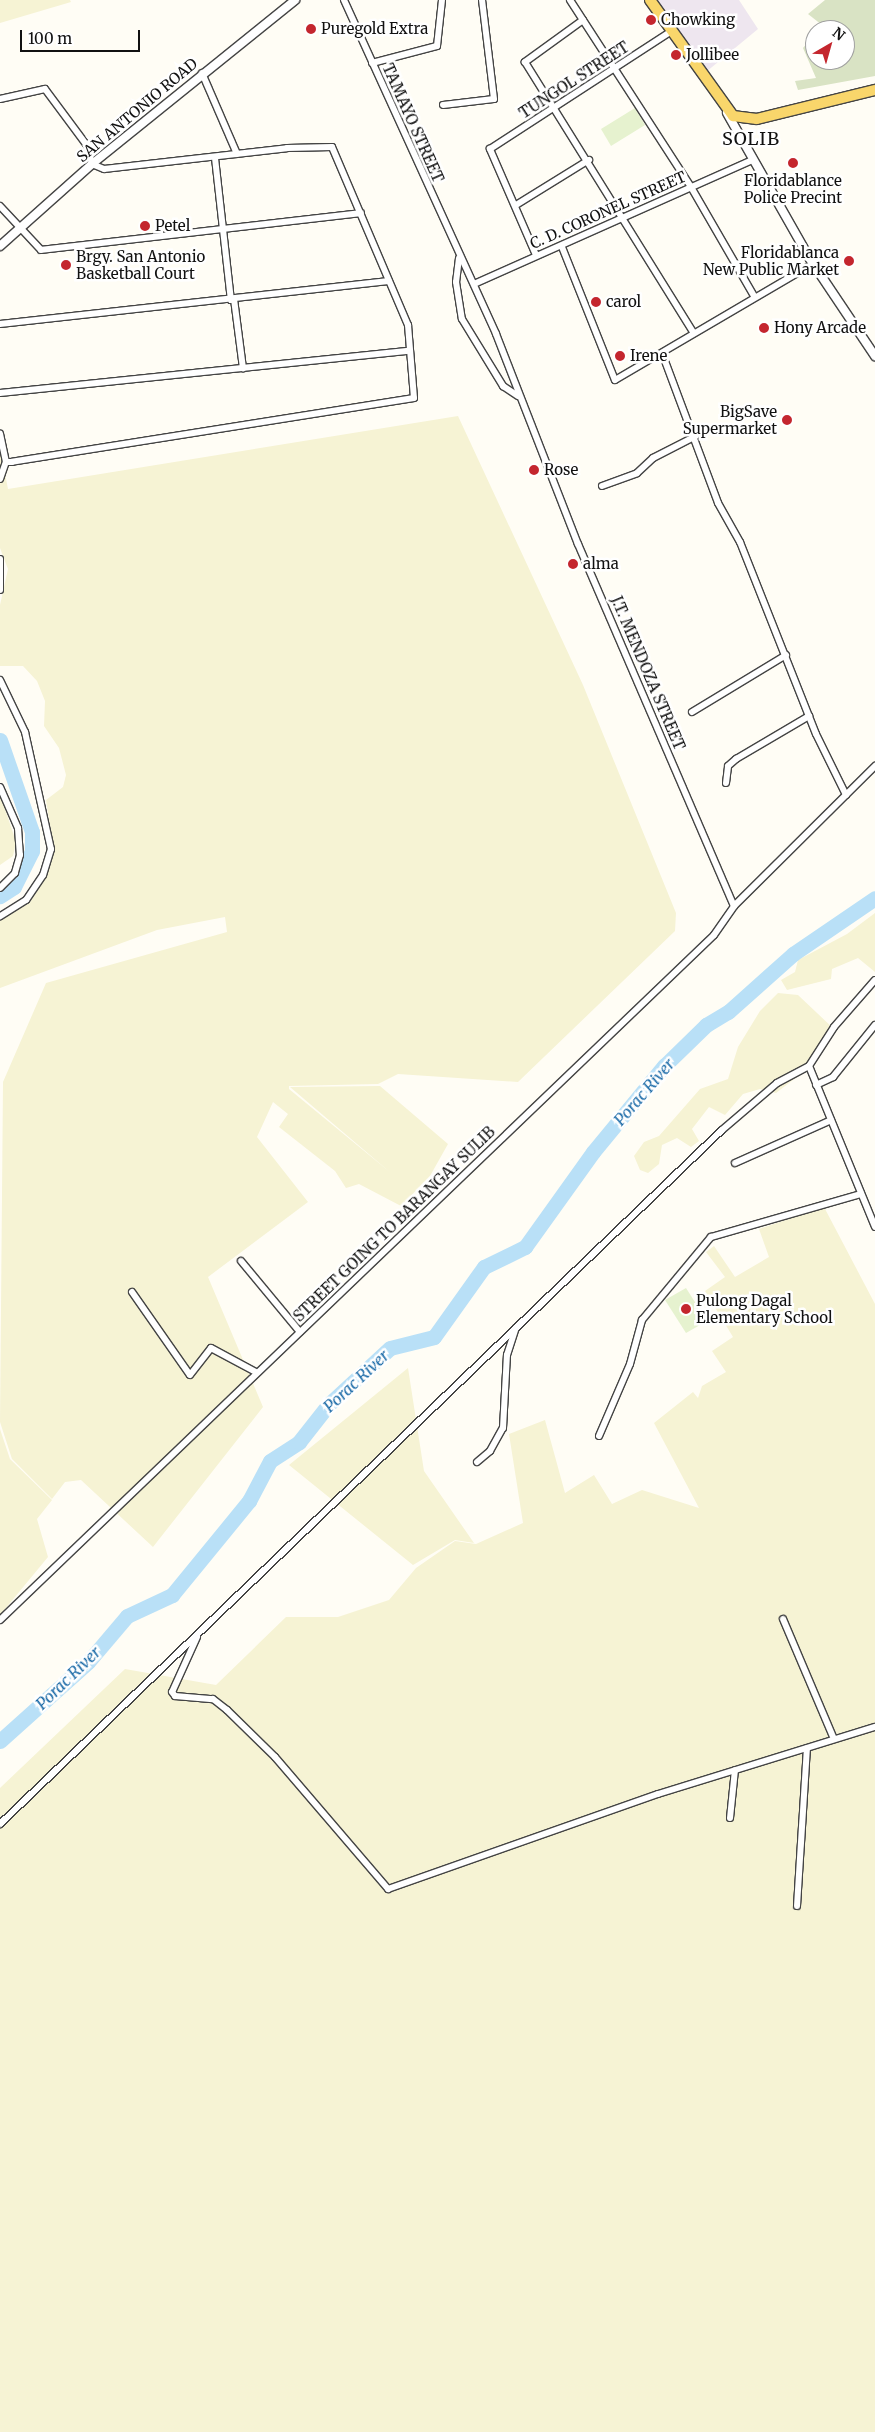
<!DOCTYPE html>
<html>
<head>
<meta charset="utf-8">
<style>
  body { margin:0 }
  #map { position:relative; width:875px; height:2432px; overflow:hidden; background:#fffdf5; font-family:Merriweather,serif }
  div>[style] { position:absolute }
  .industrial>* { inset:0; background:#eee6ef }
  .farmland>* { inset:0; background:#f6f3d4 }
  .cemetery>* { inset:0; background:#d9e3c4 }
  .pitch>* { inset:0; background:#e6f2cf }
  .river>* { height:15px; margin:-7.5px; padding:0 7.5px; transform-origin:7.5px; border-radius:7.5px; background:#b9e0f7 }
  .roads { filter:drop-shadow(1px 0 #444) drop-shadow(-1px 0 #444) drop-shadow(0 1px #444) drop-shadow(0 -1px #444) }
  .minor>* { height:6px; margin:-3px; padding:0 3px; transform-origin:3px; border-radius:3px; background:#fff }
  .tertiary>* { height:8px; margin:-4px; padding:0 4px; transform-origin:4px; border-radius:4px; background:#fff }
  .primary>* { height:10px; margin:-5px; padding:0 5px; transform-origin:5px; border-radius:5px; background:#f9d66b }
  .dots>* { width:14px; height:14px; translate:-50% -50%; box-sizing:border-box; border:2px solid #fff; border-radius:50% }
  span { translate:-50% -50%; white-space:nowrap; text-align:center; line-height:1.15; -webkit-text-stroke:5px #fff; paint-order:stroke }
  .poi-label { font-size:15px; color:#111 }
  .left { translate:0 -50%; text-align:left }
  .right { translate:-100% -50%; text-align:right }
  .street-label { font-size:15px; color:#111 }
  .water-label { font-size:16px; color:#1768a6; font-style:italic }
  .quarter-label { font-size:18px; color:#111; letter-spacing:1px }
  .north { position:absolute; left:805px; top:20px; width:50px; height:50px; box-sizing:border-box; background:#fff; border:1px solid #a0a0a0; border-radius:50%; rotate:38deg; font-size:14px; font-weight:700; line-height:20px; text-align:center; color:#111 }
  .north::after { content:''; display:block; margin:auto; width:18px; height:22px; background:#c4262e; clip-path:polygon(50% 0,100% 100%,50% 72%,0 100%) }
  .scale { position:absolute; left:20px; top:30px; width:120px; height:22px; box-sizing:border-box; border:2px solid #111; border-top:0; padding-left:6px; font-size:15px; line-height:18px; white-space:nowrap; color:#111; -webkit-text-stroke:4px #fff; paint-order:stroke }
</style>
</head>
<body>
<div id="map">
  <div class="industrial">
    <i style="clip-path:polygon(655px 0,739px 0,758px 29px,706px 72px)"></i>
  </div>
  <div class="farmland">
    <i style="clip-path:polygon(0 0,70px 0,71px 2px,0 23px)"></i>
    <i style="clip-path:polygon(458px 416px,583px 685px,676px 913px,675px 931px,518px 1082px,398px 1074px,378px 1084px,289px 1086px,289px 1089px,391px 1173px,290px 1087px,380px 1086px,448px 1144px,430px 1176px,401px 1206px,359px 1184px,346px 1188px,335px 1171px,279px 1127px,288px 1114px,273px 1102px,257px 1137px,308px 1202px,208px 1277px,263px 1407px,153px 1547px,81px 1480px,65px 1482px,52px 1499px,12px 1459px,0 1422px,3px 1082px,46px 983px,227px 932px,225px 917px,157px 930px,0 988px,0 920px,30px 902px,41px 885px,54px 850px,46px 800px,63px 787px,66px 775px,59px 748px,44px 726px,45px 701px,37px 681px,23px 666px,0 666px,0 605px,8px 569px,0 548px,0 448px,8px 489px)"></i>
    <i style="clip-path:polygon(0 794px,16px 842px,13px 856px,0 865px)"></i>
    <i style="clip-path:polygon(875px 913px,875px 972px,858px 958px,832px 969px,831px 979px,787px 990px,781px 980px,795px 972px,798px 960px,847px 934px)"></i>
    <i style="clip-path:polygon(778px 993px,798px 995px,835px 1030px,806px 1070px,776px 1093px,760px 1089px,743px 1094px,725px 1115px,709px 1107px,692px 1129px,699px 1141px,691px 1147px,677px 1138px,662px 1145px,659px 1164px,648px 1173px,640px 1170px,634px 1156px,644px 1142px,659px 1136px,700px 1089px,728px 1079px,738px 1047px,760px 1011px)"></i>
    <i style="clip-path:polygon(824px 1207px,875px 1304px,875px 2432px,0 2432px,0 1788px,125px 1669px,216px 1685px,286px 1617px,338px 1617px,389px 1600px,416px 1568px,455px 1541px,476px 1544px,523px 1523px,509px 1434px,545px 1420px,565px 1493px,594px 1475px,612px 1504px,642px 1490px,699px 1508px,654px 1423px,693px 1392px,698px 1398px,702px 1386px,726px 1372px,712px 1351px,733px 1337px,705px 1291px,725px 1277px,706px 1252px,714px 1246px,735px 1277px,769px 1257px,759px 1229px)"></i>
    <i style="clip-path:polygon(408px 1368px,424px 1471px,474px 1543px,455px 1540px,413px 1565px,289px 1465px)"></i>
    <i style="clip-path:polygon(0 1429px,10px 1459px,52px 1500px,37px 1519px,48px 1557px,0 1615px)"></i>
  </div>
  <div class="cemetery">
    <i style="clip-path:polygon(825px 0,875px 0,875px 76px,798px 90px,795px 81px,816px 78px,803px 48px,815px 34px,815px 60px,845px 60px,845px 30px,818px 30px,822px 25px,808px 14px)"></i>
  </div>
  <div class="pitch">
    <i style="clip-path:polygon(635px 108px,645px 125px,611px 146px,601px 129px)"></i>
    <i style="clip-path:polygon(686px 1288px,707px 1321px,686px 1333px,665px 1300px)"></i>
  </div>
  <div class="river">
    <i style="left:0;top:740px;width:97px;rotate:70.8deg"></i>
    <i style="left:32px;top:832px;width:19px;rotate:90deg"></i>
    <i style="left:32px;top:851px;width:40px;rotate:116.6deg"></i>
    <i style="left:14px;top:887px;width:17px;rotate:147deg"></i>
    <i style="left:0;top:1741px;width:118px;rotate:-41.9deg"></i>
    <i style="left:88px;top:1662px;width:60px;rotate:-49.7deg"></i>
    <i style="left:127px;top:1616px;width:50px;rotate:-25deg"></i>
    <i style="left:172px;top:1595px;width:122px;rotate:-50.7deg"></i>
    <i style="left:249px;top:1501px;width:45px;rotate:-62.3deg"></i>
    <i style="left:270px;top:1461px;width:35px;rotate:-33deg"></i>
    <i style="left:299px;top:1442px;width:47px;rotate:-51.9deg"></i>
    <i style="left:328px;top:1405px;width:84px;rotate:-42.6deg"></i>
    <i style="left:390px;top:1348px;width:45px;rotate:-14deg"></i>
    <i style="left:434px;top:1337px;width:86px;rotate:-54.5deg"></i>
    <i style="left:484px;top:1267px;width:46px;rotate:-26deg"></i>
    <i style="left:525px;top:1247px;width:117px;rotate:-54.4deg"></i>
    <i style="left:593px;top:1152px;width:112px;rotate:-50.5deg"></i>
    <i style="left:664px;top:1066px;width:59px;rotate:-44.3deg"></i>
    <i style="left:706px;top:1025px;width:26px;rotate:-31deg"></i>
    <i style="left:728px;top:1012px;width:87px;rotate:-41.7deg"></i>
    <i style="left:793px;top:954px;width:99px;rotate:-34.3deg"></i>
  </div>
  <div class="roads">
    <div class="minor">
      <i style="left:344px;top:0;width:367px;rotate:65.5deg"></i>
      <i style="left:496px;top:334px;width:225px;rotate:68.7deg"></i>
      <i style="left:578px;top:544px;width:394px;rotate:66.7deg"></i>
      <i style="left:570px;top:0;width:223px;rotate:57.1deg"></i>
      <i style="left:691px;top:187px;width:126px;rotate:60deg"></i>
      <i style="left:583px;top:20px;width:72px;rotate:144.1deg"></i>
      <i style="left:525px;top:62px;width:318px;rotate:58.1deg"></i>
      <i style="left:372px;top:63px;width:67px;rotate:-14.7deg"></i>
      <i style="left:437px;top:46px;width:46px;rotate:-83.8deg"></i>
      <i style="left:202px;top:73px;width:88px;rotate:66.6deg"></i>
      <i style="left:0;top:99px;width:46px;rotate:-12.5deg"></i>
      <i style="left:45px;top:89px;width:72px;rotate:53.4deg"></i>
      <i style="left:88px;top:147px;width:17px;rotate:77deg"></i>
      <i style="left:92px;top:164px;width:13px;rotate:23deg"></i>
      <i style="left:104px;top:169px;width:184px;rotate:-6.5deg"></i>
      <i style="left:287px;top:148px;width:45px;rotate:-1.3deg"></i>
      <i style="left:332px;top:147px;width:194px;rotate:66.9deg"></i>
      <i style="left:408px;top:325px;width:73px;rotate:85.3deg"></i>
      <i style="left:414px;top:398px;width:407px;rotate:171deg"></i>
      <i style="left:12px;top:462px;width:6px;rotate:180deg"></i>
      <i style="left:6px;top:462px;width:29px;rotate:-102deg"></i>
      <i style="left:443px;top:105px;width:51px;rotate:-6.7deg"></i>
      <i style="left:494px;top:99px;width:100px;rotate:-96.9deg"></i>
      <i style="left:215px;top:158px;width:143px;rotate:83.6deg"></i>
      <i style="left:516px;top:205px;width:86px;rotate:-31.7deg"></i>
      <i style="left:0;top:206px;width:60px;rotate:47deg"></i>
      <i style="left:41px;top:250px;width:322px;rotate:-6.6deg"></i>
      <i style="left:562px;top:247px;width:143px;rotate:68.3deg"></i>
      <i style="left:615px;top:380px;width:229px;rotate:-30.4deg"></i>
      <i style="left:536px;top:255px;width:116px;rotate:-113.5deg"></i>
      <i style="left:490px;top:149px;width:217px;rotate:-33deg"></i>
      <i style="left:459px;top:258px;width:24px;rotate:97deg"></i>
      <i style="left:456px;top:282px;width:37px;rotate:81deg"></i>
      <i style="left:462px;top:319px;width:79px;rotate:58.5deg"></i>
      <i style="left:503px;top:386px;width:18px;rotate:34deg"></i>
      <i style="left:474px;top:284px;width:304px;rotate:-24deg"></i>
      <i style="left:234px;top:299px;width:70px;rotate:82.6deg"></i>
      <i style="left:0;top:324px;width:391px;rotate:-6.3deg"></i>
      <i style="left:662px;top:353px;width:160px;rotate:69.5deg"></i>
      <i style="left:718px;top:503px;width:45px;rotate:60.6deg"></i>
      <i style="left:740px;top:542px;width:206px;rotate:68.4deg"></i>
      <i style="left:816px;top:734px;width:68px;rotate:63.8deg"></i>
      <i style="left:0;top:393px;width:411px;rotate:-5.9deg"></i>
      <i style="left:0;top:479px;width:18px;rotate:-71deg"></i>
      <i style="left:602px;top:486px;width:37px;rotate:-20deg"></i>
      <i style="left:637px;top:473px;width:22px;rotate:-43deg"></i>
      <i style="left:653px;top:458px;width:48px;rotate:-27.1deg"></i>
      <i style="left:0;top:559px;width:31px;rotate:90deg"></i>
      <i style="left:0;top:680px;width:58px;rotate:64.3deg"></i>
      <i style="left:25px;top:732px;width:120px;rotate:77.5deg"></i>
      <i style="left:51px;top:849px;width:27px;rotate:107deg"></i>
      <i style="left:43px;top:875px;width:30px;rotate:124deg"></i>
      <i style="left:26px;top:900px;width:31px;rotate:148deg"></i>
      <i style="left:692px;top:712px;width:110px;rotate:-31.2deg"></i>
      <i style="left:726px;top:783px;width:17px;rotate:-83deg"></i>
      <i style="left:728px;top:766px;width:11px;rotate:-41deg"></i>
      <i style="left:736px;top:759px;width:85px;rotate:-30.5deg"></i>
      <i style="left:0;top:787px;width:45px;rotate:66.3deg"></i>
      <i style="left:18px;top:828px;width:27px;rotate:86deg"></i>
      <i style="left:20px;top:855px;width:19px;rotate:106deg"></i>
      <i style="left:15px;top:873px;width:21px;rotate:135deg"></i>
      <i style="left:809px;top:1066px;width:174px;rotate:67.7deg"></i>
      <i style="left:816px;top:1085px;width:19px;rotate:-25deg"></i>
      <i style="left:833px;top:1077px;width:67px;rotate:-51.1deg"></i>
      <i style="left:735px;top:1163px;width:105px;rotate:-24.1deg"></i>
      <i style="left:241px;top:1261px;width:92px;rotate:50.3deg"></i>
      <i style="left:132px;top:1292px;width:101px;rotate:55.1deg"></i>
      <i style="left:190px;top:1375px;width:34px;rotate:-52deg"></i>
      <i style="left:211px;top:1348px;width:51px;rotate:28.1deg"></i>
      <i style="left:599px;top:1436px;width:78px;rotate:-66.7deg"></i>
      <i style="left:630px;top:1364px;width:46px;rotate:-74.7deg"></i>
      <i style="left:642px;top:1320px;width:108px;rotate:-50.3deg"></i>
      <i style="left:711px;top:1237px;width:156px;rotate:-16deg"></i>
      <i style="left:477px;top:1462px;width:17px;rotate:-40deg"></i>
      <i style="left:490px;top:1451px;width:26px;rotate:-61deg"></i>
      <i style="left:503px;top:1428px;width:73px;rotate:-86.9deg"></i>
      <i style="left:507px;top:1355px;width:28px;rotate:-72deg"></i>
      <i style="left:783px;top:1619px;width:130px;rotate:67deg"></i>
      <i style="left:0;top:1620px;width:989px;rotate:-43.81deg"></i>
      <i style="left:714px;top:935px;width:35px;rotate:-55deg"></i>
      <i style="left:734px;top:906px;width:199px;rotate:-44.8deg"></i>
      <i style="left:197px;top:1637px;width:60px;rotate:114.4deg"></i>
      <i style="left:172px;top:1692px;width:5px;rotate:53deg"></i>
      <i style="left:175px;top:1696px;width:38px;rotate:5deg"></i>
      <i style="left:213px;top:1699px;width:18px;rotate:38deg"></i>
      <i style="left:227px;top:1710px;width:67px;rotate:44.4deg"></i>
      <i style="left:275px;top:1757px;width:174px;rotate:49.4deg"></i>
      <i style="left:388px;top:1889px;width:286px;rotate:-19.4deg"></i>
      <i style="left:658px;top:1794px;width:227px;rotate:-17.2deg"></i>
      <i style="left:730px;top:1818px;width:48px;rotate:-84.1deg"></i>
      <i style="left:0;top:1824px;width:1001px;rotate:-43.87deg"></i>
      <i style="left:722px;top:1130px;width:72px;rotate:-40.5deg"></i>
      <i style="left:777px;top:1083px;width:36px;rotate:-28deg"></i>
      <i style="left:809px;top:1066px;width:46px;rotate:-57.3deg"></i>
      <i style="left:834px;top:1027px;width:62px;rotate:-48.9deg"></i>
      <i style="left:797px;top:1906px;width:158px;rotate:-86.4deg"></i>
    </div>
    <div class="tertiary">
      <i style="left:727px;top:113px;width:168px;rotate:60.4deg"></i>
      <i style="left:810px;top:259px;width:117px;rotate:56.2deg"></i>
      <i style="left:0;top:246px;width:123px;rotate:-41.7deg"></i>
      <i style="left:92px;top:164px;width:261px;rotate:-38.9deg"></i>
    </div>
    <div class="primary">
      <i style="left:650px;top:0;width:143px;rotate:54.4deg"></i>
      <i style="left:733px;top:116px;width:24px;rotate:7deg"></i>
      <i style="left:757px;top:119px;width:122px;rotate:-13.8deg"></i>
    </div>
  </div>
  <div class="dots">
    <i style="left:651px;top:20px;background:#c4262e"></i>
    <i style="left:311px;top:29px;background:#c4262e"></i>
    <i style="left:676px;top:55px;background:#c4262e"></i>
    <i style="left:793px;top:163px;background:#c4262e"></i>
    <i style="left:145px;top:226px;background:#c4262e"></i>
    <i style="left:849px;top:261px;background:#c4262e"></i>
    <i style="left:66px;top:265px;background:#c4262e"></i>
    <i style="left:596px;top:302px;background:#c4262e"></i>
    <i style="left:764px;top:328px;background:#c4262e"></i>
    <i style="left:620px;top:356px;background:#c4262e"></i>
    <i style="left:787px;top:420px;background:#c4262e"></i>
    <i style="left:534px;top:470px;background:#c4262e"></i>
    <i style="left:573px;top:564px;background:#c4262e"></i>
    <i style="left:686px;top:1309px;background:#c4262e"></i>
  </div>
  <div class="poi-label">
    <span class="left" style="left:661px;top:20px">Chowking</span>
    <span class="left" style="left:321px;top:29px">Puregold Extra</span>
    <span class="left" style="left:686px;top:55px">Jollibee</span>
    <span style="left:793px;top:189px">Floridablance<br>Police Precint</span>
    <span class="left" style="left:155px;top:226px">Petel</span>
    <span class="right" style="left:839px;top:261px">Floridablanca<br>New Public Market</span>
    <span class="left" style="left:76px;top:265px">Brgy. San Antonio<br>Basketball Court</span>
    <span class="left" style="left:606px;top:302px">carol</span>
    <span class="left" style="left:774px;top:328px">Hony Arcade</span>
    <span class="left" style="left:630px;top:356px">Irene</span>
    <span class="right" style="left:777px;top:420px">BigSave<br>Supermarket</span>
    <span class="left" style="left:544px;top:470px">Rose</span>
    <span class="left" style="left:583px;top:564px">alma</span>
    <span class="left" style="left:696px;top:1309px">Pulong Dagal<br>Elementary School</span>
  </div>
  <div class="street-label">
    <span style="left:574px;top:80px;rotate:-33deg">TUNGOL STREET</span>
    <span style="left:137px;top:110px;rotate:-40deg">SAN ANTONIO ROAD</span>
    <span style="left:413px;top:123px;rotate:66deg">TAMAYO STREET</span>
    <span style="left:608px;top:210px;rotate:-24deg">C. D. CORONEL STREET</span>
    <span style="left:648px;top:673px;rotate:67deg">J.T. MENDOZA STREET</span>
    <span style="left:394px;top:1224px;rotate:-44deg">STREET GOING TO BARANGAY SULIB</span>
  </div>
  <div class="water-label">
    <span style="left:644px;top:1092px;rotate:-49deg">Porac River</span>
    <span style="left:356px;top:1381px;rotate:-43deg">Porac River</span>
    <span style="left:68px;top:1678px;rotate:-44deg">Porac River</span>
  </div>
  <div class="quarter-label">
    <span style="left:751px;top:139px">SOLIB</span>
  </div>
  <div class="north">N</div>
  <div class="scale">100 m</div>
</div>
</body>
</html>
